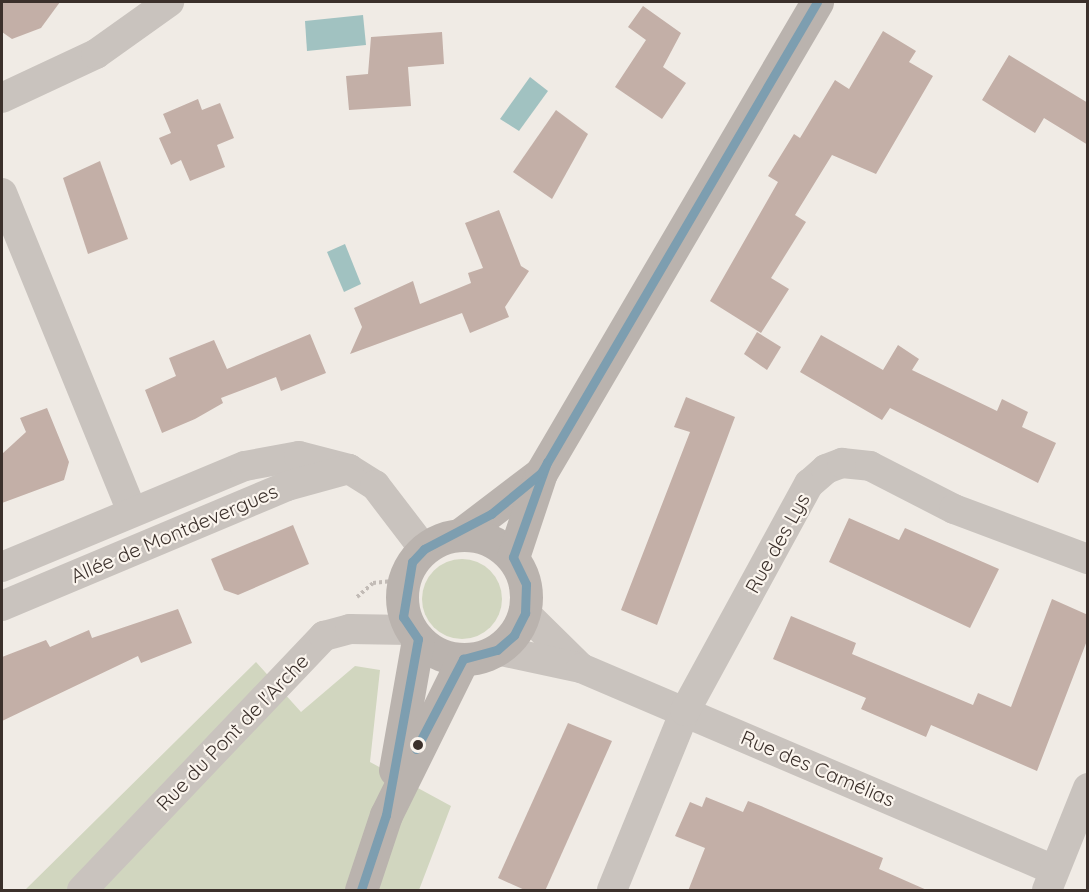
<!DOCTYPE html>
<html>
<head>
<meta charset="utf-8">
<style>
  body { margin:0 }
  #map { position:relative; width:1089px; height:892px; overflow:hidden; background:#f0ebe5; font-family:Quicksand,sans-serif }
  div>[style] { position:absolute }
  .green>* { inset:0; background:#d1d6bf }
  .round { border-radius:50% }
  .water>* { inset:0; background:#a1c2c1 }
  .building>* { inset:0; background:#c3afa7 }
  .path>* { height:4px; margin-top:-2px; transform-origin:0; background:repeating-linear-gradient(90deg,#c2bbb6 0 3px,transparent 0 6px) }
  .street>* { height:30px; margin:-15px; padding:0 15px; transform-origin:15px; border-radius:15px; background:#c9c3be }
  .secondary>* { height:33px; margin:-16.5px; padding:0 16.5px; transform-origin:16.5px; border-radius:16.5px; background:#bab3ae }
  .secondary>.ring { margin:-16.5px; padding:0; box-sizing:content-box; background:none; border:33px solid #bab3ae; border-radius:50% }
  .bus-1>* { height:9px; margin:-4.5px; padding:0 4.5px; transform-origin:4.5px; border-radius:4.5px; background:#7d9eb0 }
  .dots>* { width:16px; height:16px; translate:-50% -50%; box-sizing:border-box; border:3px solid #fbf5ee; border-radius:50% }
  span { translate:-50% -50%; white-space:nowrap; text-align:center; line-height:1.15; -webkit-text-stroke:4.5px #fbf5ee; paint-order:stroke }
  .street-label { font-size:20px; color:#3b302b }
  .frame { position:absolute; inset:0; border:3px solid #3b302b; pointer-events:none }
</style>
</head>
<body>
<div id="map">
  <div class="green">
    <i class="round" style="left:422px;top:559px;width:80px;height:80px"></i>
    <i style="clip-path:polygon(256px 662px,301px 712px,355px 666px,380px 670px,370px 762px,451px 806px,419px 890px,25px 890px)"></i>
  </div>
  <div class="water">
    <i style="clip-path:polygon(363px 15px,366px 45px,307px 51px,305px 21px)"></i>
    <i style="clip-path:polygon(530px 77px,548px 91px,519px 131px,500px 119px)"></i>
    <i style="clip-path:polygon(345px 244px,361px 284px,344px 292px,327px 252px)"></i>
  </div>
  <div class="building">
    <i style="clip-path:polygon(2px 2px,60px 2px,41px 28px,12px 39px,2px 32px)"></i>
    <i style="clip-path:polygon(643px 6px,681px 33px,663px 67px,686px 83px,662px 119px,615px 87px,646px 40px,628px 27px)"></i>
    <i style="clip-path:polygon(883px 31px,916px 51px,909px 62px,933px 76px,876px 174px,832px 155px,795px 215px,806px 222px,771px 278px,789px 289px,761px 333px,710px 301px,778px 182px,768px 176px,794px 134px,800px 138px,835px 80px,849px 89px)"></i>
    <i style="clip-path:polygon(442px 32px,444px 64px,408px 67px,411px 106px,349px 110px,346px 76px,368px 74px,371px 37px)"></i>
    <i style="clip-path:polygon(1009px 55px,1088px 103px,1088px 145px,1044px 118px,1035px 133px,982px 100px)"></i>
    <i style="clip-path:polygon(198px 99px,202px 110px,220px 103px,234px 138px,217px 145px,225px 167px,190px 181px,181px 160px,171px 165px,159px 138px,171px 133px,163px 114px)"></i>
    <i style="clip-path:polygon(556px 110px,588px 134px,552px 199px,513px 172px)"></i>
    <i style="clip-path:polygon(100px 161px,128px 239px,88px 254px,63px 178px)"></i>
    <i style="clip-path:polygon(499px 210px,521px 266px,529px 271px,505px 307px,509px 317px,470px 333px,462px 313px,350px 354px,362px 327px,354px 308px,413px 281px,420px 304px,471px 283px,468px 273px,483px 268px,465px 223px)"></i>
    <i style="clip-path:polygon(757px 332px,781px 347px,767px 370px,744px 354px)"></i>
    <i style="clip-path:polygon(310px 334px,326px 373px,281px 391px,276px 377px,221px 398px,223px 403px,195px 419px,162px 433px,145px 390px,176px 376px,169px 358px,214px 340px,227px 369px)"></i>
    <i style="clip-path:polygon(821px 335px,883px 370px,898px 345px,919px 359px,912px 370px,997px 411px,1002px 399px,1028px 412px,1022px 427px,1056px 443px,1038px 483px,890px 408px,882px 420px,800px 372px)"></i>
    <i style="clip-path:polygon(686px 397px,735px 417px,657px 625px,621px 610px,690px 432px,674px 427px)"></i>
    <i style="clip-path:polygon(47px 408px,69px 462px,64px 480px,2px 503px,2px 454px,26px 432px,20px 418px)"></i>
    <i style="clip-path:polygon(849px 518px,899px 540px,905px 528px,999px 569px,970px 628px,829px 562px)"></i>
    <i style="clip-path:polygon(293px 525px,309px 564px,238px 595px,224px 590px,211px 559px)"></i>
    <i style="clip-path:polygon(1052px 599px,1088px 615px,1088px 638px,1037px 771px,931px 725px,926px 737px,861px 709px,866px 698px,773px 659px,791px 616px,856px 643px,852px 654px,973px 705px,978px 693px,1011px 707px)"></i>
    <i style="clip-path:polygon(178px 609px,192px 643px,141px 663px,138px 656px,2px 721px,2px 657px,46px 640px,50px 647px,89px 630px,92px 638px)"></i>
    <i style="clip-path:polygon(568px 723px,612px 741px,545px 891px,527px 891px,498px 878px)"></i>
    <i style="clip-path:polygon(706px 797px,743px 812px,748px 801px,761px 806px,883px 858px,879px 869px,929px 891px,688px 891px,705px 848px,675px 836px,690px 802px,702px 807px)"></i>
  </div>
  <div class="path">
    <i style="left:357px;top:597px;width:21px;rotate:-41deg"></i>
    <i style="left:373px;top:583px;width:31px;rotate:-6deg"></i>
  </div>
  <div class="street">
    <i style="left:2px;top:98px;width:104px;rotate:-25.1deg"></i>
    <i style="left:96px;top:54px;width:90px;rotate:-35.5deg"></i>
    <i style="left:2px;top:193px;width:341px;rotate:67.8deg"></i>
    <i style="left:2px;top:567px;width:263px;rotate:-22.6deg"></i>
    <i style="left:245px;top:466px;width:55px;rotate:-10.5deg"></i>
    <i style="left:299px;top:456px;width:52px;rotate:14.6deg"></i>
    <i style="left:349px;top:469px;width:31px;rotate:32deg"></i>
    <i style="left:375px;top:485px;width:81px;rotate:52.6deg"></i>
    <i style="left:2px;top:606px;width:309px;rotate:-22.8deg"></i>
    <i style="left:287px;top:486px;width:64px;rotate:-15.3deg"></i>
    <i style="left:525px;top:613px;width:78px;rotate:44.5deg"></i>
    <i style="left:497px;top:650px;width:86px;rotate:12.1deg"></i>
    <i style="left:581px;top:668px;width:514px;rotate:23.13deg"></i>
    <i style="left:82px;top:890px;width:351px;rotate:-46.4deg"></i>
    <i style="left:324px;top:636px;width:27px;rotate:-15deg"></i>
    <i style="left:350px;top:629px;width:59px;rotate:1deg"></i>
    <i style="left:612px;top:890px;width:193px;rotate:-67.8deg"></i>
    <i style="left:685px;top:711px;width:259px;rotate:-61.4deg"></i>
    <i style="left:809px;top:484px;width:23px;rotate:-41deg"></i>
    <i style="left:826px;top:469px;width:17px;rotate:-21deg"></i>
    <i style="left:842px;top:463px;width:28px;rotate:6deg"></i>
    <i style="left:870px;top:466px;width:94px;rotate:27.1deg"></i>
    <i style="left:954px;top:509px;width:143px;rotate:20.5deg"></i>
    <i style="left:1047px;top:890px;width:110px;rotate:-68.1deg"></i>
  </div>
  <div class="secondary">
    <i style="left:461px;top:534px;width:96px;rotate:-37.3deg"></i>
    <i class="ring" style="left:402px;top:535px;width:91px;height:91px"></i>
    <i style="left:513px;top:557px;width:89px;rotate:-71.6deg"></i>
    <i style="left:541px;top:473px;width:546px;rotate:-59.63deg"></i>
    <i style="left:395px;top:770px;width:133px;rotate:-80deg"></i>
    <i style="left:361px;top:890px;width:79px;rotate:-71.6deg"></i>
    <i style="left:386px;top:815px;width:174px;rotate:-63.7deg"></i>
  </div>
  <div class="bus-1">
    <i style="left:416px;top:749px;width:102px;rotate:-62.4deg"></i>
    <i style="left:463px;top:659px;width:35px;rotate:-15deg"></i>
    <i style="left:497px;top:650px;width:23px;rotate:-41deg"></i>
    <i style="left:514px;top:635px;width:25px;rotate:-63deg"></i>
    <i style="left:525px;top:613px;width:29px;rotate:-88deg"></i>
    <i style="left:526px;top:584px;width:30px;rotate:-116deg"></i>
    <i style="left:513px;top:557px;width:101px;rotate:-70.3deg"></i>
    <i style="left:361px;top:890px;width:79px;rotate:-71.6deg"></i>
    <i style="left:386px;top:815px;width:179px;rotate:-79.7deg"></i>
    <i style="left:418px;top:639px;width:27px;rotate:-124deg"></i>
    <i style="left:403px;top:617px;width:56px;rotate:-80.7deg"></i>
    <i style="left:412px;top:562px;width:18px;rotate:-47deg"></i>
    <i style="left:424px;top:549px;width:76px;rotate:-27.6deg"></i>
    <i style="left:491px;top:514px;width:65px;rotate:-39.4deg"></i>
    <i style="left:541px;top:473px;width:546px;rotate:-59.63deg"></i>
  </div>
  <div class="dots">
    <i style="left:418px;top:745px;background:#3b302b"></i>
  </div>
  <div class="street-label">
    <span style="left:174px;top:533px;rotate:-23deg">Allée de Montdevergues</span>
    <span style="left:777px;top:543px;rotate:-61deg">Rue des Lys</span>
    <span style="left:232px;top:732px;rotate:-46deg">Rue du Pont de l'Arche</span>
    <span style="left:818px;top:768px;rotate:23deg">Rue des Camélias</span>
  </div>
  <div class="frame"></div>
</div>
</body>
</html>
